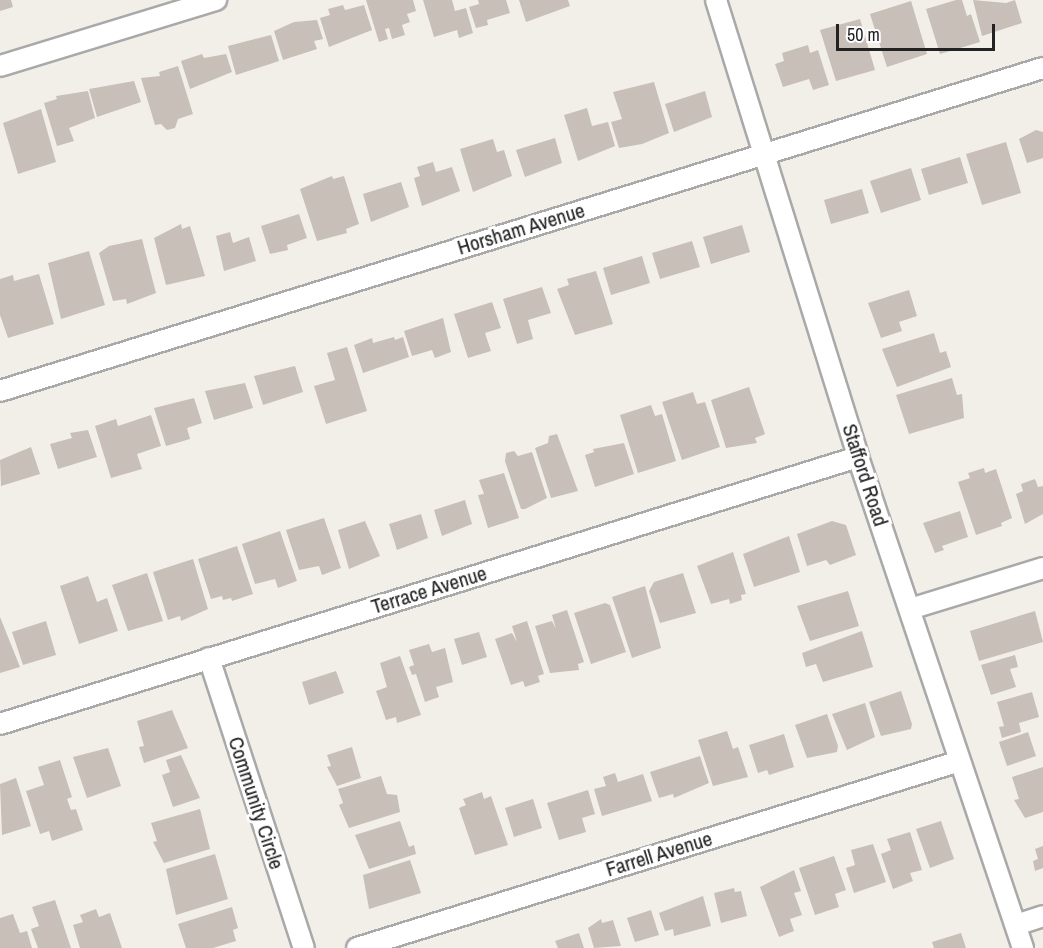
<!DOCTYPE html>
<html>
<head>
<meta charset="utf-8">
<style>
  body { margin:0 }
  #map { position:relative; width:1043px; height:948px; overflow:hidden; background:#f2efe9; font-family:"Archivo Narrow",sans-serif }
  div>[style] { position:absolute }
  .building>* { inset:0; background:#c7bfb8 }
  .roads { filter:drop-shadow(2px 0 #a9a9a9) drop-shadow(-2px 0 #a9a9a9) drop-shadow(0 2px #a9a9a9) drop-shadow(0 -2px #a9a9a9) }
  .minor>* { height:20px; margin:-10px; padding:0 10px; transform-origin:10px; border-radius:10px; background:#fff }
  span { translate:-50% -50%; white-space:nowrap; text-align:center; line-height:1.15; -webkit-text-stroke:6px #fff; paint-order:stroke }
  .street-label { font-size:21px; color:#222 }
  .scale { position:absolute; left:836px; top:24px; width:159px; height:27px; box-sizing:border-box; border:3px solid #222; border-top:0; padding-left:8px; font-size:18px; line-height:21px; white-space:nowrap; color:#222; -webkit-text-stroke:4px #fff; paint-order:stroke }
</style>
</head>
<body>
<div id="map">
  <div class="building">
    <i style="clip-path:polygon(0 0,11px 0,13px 7px,0 11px)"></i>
    <i style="clip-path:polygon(366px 0,413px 0,416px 11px,407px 14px,410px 22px,402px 25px,405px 35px,392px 39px,389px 28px,385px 29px,388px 39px,379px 42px)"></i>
    <i style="clip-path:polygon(423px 0,452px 0,455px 11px,466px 8px,473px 33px,459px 38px,457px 30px,434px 37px)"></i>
    <i style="clip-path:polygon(478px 0,506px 0,510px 13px,487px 20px,488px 25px,476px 28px,469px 7px,479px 4px)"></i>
    <i style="clip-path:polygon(519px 0,568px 0,570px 6px,526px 22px)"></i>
    <i style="clip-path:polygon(956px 0,962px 0,967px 16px,971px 14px,980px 42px,940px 54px,926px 9px)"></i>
    <i style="clip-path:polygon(973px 0,1006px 3px,1015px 0,1022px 23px,982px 36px)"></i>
    <i style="clip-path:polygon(911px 1px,927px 54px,887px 67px,870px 14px)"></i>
    <i style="clip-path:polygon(343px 5px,345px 10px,364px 5px,372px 30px,329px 47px,320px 18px,330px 15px,328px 9px)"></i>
    <i style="clip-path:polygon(860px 19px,875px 70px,836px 81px,820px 30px)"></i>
    <i style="clip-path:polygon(317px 20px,323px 39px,314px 41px,317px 49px,283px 60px,274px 31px,294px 22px)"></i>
    <i style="clip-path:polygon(271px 35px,279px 61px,236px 75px,228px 46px)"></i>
    <i style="clip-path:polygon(808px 45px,810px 53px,818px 50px,829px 85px,813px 90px,809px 79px,783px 87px,775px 64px,784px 61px,782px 53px)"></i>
    <i style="clip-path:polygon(202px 54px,204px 58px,226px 54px,232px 72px,190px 89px,181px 61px)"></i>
    <i style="clip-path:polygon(178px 66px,193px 114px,178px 119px,175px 128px,167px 130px,161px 124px,155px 125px,141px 78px,160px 76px,159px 72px)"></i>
    <i style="clip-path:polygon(134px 81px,141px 102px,97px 117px,89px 89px)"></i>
    <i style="clip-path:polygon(654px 82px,669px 133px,642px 144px,619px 148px,611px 122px,622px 119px,613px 92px)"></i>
    <i style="clip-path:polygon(88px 91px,95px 118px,69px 128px,74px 141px,57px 146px,44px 103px,57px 99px,56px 96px)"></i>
    <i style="clip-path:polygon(705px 91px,712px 117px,674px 132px,665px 104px)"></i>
    <i style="clip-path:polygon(587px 108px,592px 126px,608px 122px,615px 146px,578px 161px,564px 115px)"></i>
    <i style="clip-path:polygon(41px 109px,56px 162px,18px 174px,3px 123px)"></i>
    <i style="clip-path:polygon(1036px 130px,1043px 132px,1043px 158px,1027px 163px,1019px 139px)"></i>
    <i style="clip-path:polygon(555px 138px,562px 163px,525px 177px,516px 150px)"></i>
    <i style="clip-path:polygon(493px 139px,497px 152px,504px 150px,512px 176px,473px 192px,460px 149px)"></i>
    <i style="clip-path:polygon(1006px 142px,1021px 193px,982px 205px,966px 154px)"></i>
    <i style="clip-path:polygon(960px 157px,968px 183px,929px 195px,921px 169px)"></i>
    <i style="clip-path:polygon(433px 162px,436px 172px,452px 167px,460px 191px,422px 206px,414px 178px,420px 176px,417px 167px)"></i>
    <i style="clip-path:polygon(911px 168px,921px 200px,881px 213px,870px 181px)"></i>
    <i style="clip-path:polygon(332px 176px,333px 179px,344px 176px,359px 224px,346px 229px,347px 233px,317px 241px,300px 189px)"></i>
    <i style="clip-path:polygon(401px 182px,409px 207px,371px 222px,363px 194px)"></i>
    <i style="clip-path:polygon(862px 189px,869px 213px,831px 224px,824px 200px)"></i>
    <i style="clip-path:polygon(299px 214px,307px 238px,287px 245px,288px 250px,270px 254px,261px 226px)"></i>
    <i style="clip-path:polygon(181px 224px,182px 229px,190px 226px,205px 276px,166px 285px,154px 238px)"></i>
    <i style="clip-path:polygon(742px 225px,750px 252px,711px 264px,703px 237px)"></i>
    <i style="clip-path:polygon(230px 232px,233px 243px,249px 237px,256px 261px,224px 271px,216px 236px)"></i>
    <i style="clip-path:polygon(142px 239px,156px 293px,127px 304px,126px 299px,113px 301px,99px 253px,109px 246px)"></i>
    <i style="clip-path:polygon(692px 241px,700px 267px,660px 279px,652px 253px)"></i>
    <i style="clip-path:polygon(89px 251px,105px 305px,61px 319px,48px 263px)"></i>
    <i style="clip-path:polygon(642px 256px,650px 283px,611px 295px,603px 268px)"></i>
    <i style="clip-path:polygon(596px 271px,613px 324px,575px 335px,557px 289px,569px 285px,567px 279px)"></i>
    <i style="clip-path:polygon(39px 274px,54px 324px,8px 338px,0 315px,0 279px,13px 275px,14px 281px)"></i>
    <i style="clip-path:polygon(542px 287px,551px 313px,528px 320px,533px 339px,517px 344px,503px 299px)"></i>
    <i style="clip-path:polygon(909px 290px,917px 316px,899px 322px,902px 331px,881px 338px,868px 303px)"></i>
    <i style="clip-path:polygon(492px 302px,501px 328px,485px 333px,491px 351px,468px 358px,454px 314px)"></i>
    <i style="clip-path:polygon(443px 318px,451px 352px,435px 358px,432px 350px,412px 356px,404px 331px)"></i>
    <i style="clip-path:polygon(934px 333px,940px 353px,946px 351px,951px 367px,897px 387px,882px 349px)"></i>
    <i style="clip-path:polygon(394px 337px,395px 340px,403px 337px,409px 357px,363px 373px,354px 345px,372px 338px,373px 343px)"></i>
    <i style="clip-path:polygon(347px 347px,367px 411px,326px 424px,314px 386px,335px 380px,327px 353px)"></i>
    <i style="clip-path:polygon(295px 366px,303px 392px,263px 405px,254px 376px)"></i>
    <i style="clip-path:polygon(952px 378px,957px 395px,962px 394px,964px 418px,909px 434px,896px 395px)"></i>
    <i style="clip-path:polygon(245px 383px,253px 408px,214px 420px,205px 391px)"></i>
    <i style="clip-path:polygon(749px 387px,765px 434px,755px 438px,757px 443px,726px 448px,711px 400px)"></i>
    <i style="clip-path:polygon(693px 392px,697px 404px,705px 402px,720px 447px,682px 460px,662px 402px)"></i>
    <i style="clip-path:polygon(194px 398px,202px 423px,187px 428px,190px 439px,166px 446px,154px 408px)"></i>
    <i style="clip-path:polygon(651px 405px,655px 416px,662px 414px,676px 461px,638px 473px,620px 415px)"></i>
    <i style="clip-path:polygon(151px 415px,161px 446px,137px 454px,142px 469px,111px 478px,95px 426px,116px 419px,118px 426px)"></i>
    <i style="clip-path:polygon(88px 430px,97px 457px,58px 469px,50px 444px,72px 438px,70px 433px)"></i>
    <i style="clip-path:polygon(557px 434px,578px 491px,551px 498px,535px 448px,548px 443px,549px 436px)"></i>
    <i style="clip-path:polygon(624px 443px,634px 474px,595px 487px,585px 455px,594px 452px,593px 449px)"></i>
    <i style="clip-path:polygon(31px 447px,40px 474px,1px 486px,0 460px)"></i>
    <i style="clip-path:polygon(514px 451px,518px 456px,532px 452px,547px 498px,525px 509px,521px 509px,505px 461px,506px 453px)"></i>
    <i style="clip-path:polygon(984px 468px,985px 473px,996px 469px,1012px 518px,1001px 523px,1002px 526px,976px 535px,958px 482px,970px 478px,968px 473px)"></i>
    <i style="clip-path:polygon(504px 473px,519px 518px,488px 528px,478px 495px,484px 494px,479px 480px)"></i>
    <i style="clip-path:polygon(1035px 479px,1038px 487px,1043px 486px,1043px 514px,1025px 524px,1016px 494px,1023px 491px,1021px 484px)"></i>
    <i style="clip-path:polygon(465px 500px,472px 524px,442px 536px,434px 510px)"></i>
    <i style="clip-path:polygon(960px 511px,968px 537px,942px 546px,944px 550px,935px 553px,923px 523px)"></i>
    <i style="clip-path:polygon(421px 514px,428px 538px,397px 550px,389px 524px)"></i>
    <i style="clip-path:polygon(324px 518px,341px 568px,322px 575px,319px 566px,299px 570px,286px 530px)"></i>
    <i style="clip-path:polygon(365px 521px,380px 556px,349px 569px,338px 530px)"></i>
    <i style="clip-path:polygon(832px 521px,846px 525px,856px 555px,830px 565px,826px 560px,807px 566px,797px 534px)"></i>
    <i style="clip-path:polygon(280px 531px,297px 581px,278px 588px,275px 579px,255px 584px,242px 544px)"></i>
    <i style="clip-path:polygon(789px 536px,800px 572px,754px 587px,743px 554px)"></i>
    <i style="clip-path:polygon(237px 546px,253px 594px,232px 601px,231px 598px,223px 600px,222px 596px,211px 599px,198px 559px)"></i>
    <i style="clip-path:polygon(733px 552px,746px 594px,741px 595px,742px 600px,730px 604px,729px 599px,711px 604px,697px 566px)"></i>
    <i style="clip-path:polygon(193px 559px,208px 609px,181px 621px,180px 616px,168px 620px,153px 572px)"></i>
    <i style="clip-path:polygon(147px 573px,163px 621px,128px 631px,112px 585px)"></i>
    <i style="clip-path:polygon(683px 573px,696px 613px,660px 623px,649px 591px,654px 582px)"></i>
    <i style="clip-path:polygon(88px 576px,97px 602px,107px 598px,118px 631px,79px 644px,60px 586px)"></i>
    <i style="clip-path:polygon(645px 586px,661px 648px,632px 658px,612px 597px)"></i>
    <i style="clip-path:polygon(848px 591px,859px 626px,810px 641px,797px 606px)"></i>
    <i style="clip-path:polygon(605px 603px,610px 605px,626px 652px,591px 664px,574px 613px)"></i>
    <i style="clip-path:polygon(567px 610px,584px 662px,578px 664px,579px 670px,550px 673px,535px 626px,552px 621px,556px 629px,552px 615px)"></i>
    <i style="clip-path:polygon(1035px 611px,1043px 642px,979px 661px,970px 631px)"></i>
    <i style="clip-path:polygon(0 617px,20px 667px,0 673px)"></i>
    <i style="clip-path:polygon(46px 621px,56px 655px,23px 665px,12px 632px)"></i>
    <i style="clip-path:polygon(527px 621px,544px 674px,538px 676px,540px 682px,525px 687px,523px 681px,511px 685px,495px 639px,512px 633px,517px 642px,512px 626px)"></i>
    <i style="clip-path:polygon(862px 631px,873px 667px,823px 682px,816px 664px,806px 667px,802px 653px)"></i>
    <i style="clip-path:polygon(479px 632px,487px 657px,462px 665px,454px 639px)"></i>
    <i style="clip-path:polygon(429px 644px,432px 652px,445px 648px,453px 682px,436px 687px,439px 697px,425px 702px,416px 674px,412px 675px,409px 667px,414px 665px,409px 650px)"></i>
    <i style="clip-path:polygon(1015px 655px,1018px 667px,1010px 669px,1016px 687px,991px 695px,981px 665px)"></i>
    <i style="clip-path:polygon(400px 656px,421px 715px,397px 723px,396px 717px,386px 720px,376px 691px,387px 687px,380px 663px)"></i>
    <i style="clip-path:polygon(336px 671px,344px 693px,309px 705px,302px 682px)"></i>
    <i style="clip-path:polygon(901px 691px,912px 724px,911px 729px,881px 736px,869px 702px)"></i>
    <i style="clip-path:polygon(1032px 692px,1039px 717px,1019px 723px,1021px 732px,1002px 738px,999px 727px,1004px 726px,997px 702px)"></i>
    <i style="clip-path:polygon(865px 703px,875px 737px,847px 750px,832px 714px)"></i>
    <i style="clip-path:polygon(172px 710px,188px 748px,144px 763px,139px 747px,144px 746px,137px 721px)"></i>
    <i style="clip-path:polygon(827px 714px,838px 746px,837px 752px,807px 758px,795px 725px)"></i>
    <i style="clip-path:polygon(727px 731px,733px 749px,738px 747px,748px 777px,713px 786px,698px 740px)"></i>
    <i style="clip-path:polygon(1028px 732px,1036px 756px,1007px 766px,999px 742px)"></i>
    <i style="clip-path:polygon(784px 734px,794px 767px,769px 775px,767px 770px,758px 773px,749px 745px)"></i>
    <i style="clip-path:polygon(352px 747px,361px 778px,337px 786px,327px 767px,331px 766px,327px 755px)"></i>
    <i style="clip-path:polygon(108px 748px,121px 786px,87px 798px,73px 757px)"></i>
    <i style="clip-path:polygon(181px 755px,200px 798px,173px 807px,162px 775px,170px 772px,166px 760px)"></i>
    <i style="clip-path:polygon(700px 756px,709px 783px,674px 798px,673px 794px,659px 798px,650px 772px)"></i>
    <i style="clip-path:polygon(60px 760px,72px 797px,67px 799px,71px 810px,76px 809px,83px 830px,52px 841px,49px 831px,40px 834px,26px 791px,44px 785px,38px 767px)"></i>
    <i style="clip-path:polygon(1043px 767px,1043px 812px,1025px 818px,1014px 800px,1019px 799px,1012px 777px)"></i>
    <i style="clip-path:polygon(615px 773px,618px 782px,643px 774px,652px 801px,602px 816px,594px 789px,606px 786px,603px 777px)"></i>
    <i style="clip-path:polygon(381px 776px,387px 794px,397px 795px,400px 812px,349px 828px,339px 805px,343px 803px,338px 789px)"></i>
    <i style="clip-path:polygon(16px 778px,31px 826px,2px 835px,0 784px)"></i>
    <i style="clip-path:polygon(588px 790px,595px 814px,582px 818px,586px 832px,559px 840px,547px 803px)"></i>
    <i style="clip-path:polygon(482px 792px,484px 799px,491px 796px,508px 845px,475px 855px,459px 808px,466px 805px,463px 799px)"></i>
    <i style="clip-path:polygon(533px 799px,542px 828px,514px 837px,505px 808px)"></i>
    <i style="clip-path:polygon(200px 809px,210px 849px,164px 863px,153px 842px,157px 841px,151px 823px)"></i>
    <i style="clip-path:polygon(400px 821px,409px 847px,414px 845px,416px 854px,369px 869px,355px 835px)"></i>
    <i style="clip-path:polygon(941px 821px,954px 859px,930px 868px,916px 829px)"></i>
    <i style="clip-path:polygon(910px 832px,922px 870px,910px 873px,913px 881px,893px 889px,881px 854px,891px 850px,887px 839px)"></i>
    <i style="clip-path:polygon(873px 844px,886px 882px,854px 893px,846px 868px,855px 865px,851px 850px)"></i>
    <i style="clip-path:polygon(1043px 846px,1043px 868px,1035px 871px,1033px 861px,1038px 859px,1035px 849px)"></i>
    <i style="clip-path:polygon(215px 854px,228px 899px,176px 915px,166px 869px)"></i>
    <i style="clip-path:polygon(834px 856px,846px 890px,835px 894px,839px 907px,815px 915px,799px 868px)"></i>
    <i style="clip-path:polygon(410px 860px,421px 893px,369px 909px,363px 875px)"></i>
    <i style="clip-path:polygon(794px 870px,801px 891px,794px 893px,802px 915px,790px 919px,794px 931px,779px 937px,760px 887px)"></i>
    <i style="clip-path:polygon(734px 888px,735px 892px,741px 891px,747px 916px,721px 923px,714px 893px)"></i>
    <i style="clip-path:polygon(703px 896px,711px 926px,674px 936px,673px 929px,665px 931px,659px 913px)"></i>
    <i style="clip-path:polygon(55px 900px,71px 948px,38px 948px,31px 929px,39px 926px,32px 907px)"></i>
    <i style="clip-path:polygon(232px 907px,238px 928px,233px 930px,236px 941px,213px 948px,186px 948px,178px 924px)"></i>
    <i style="clip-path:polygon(96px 909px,99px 917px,110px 913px,122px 948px,80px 948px,73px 925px,83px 922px,80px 915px)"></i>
    <i style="clip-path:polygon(651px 910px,659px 935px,635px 942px,627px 918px)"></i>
    <i style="clip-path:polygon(13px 914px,20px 933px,27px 931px,32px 948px,0 948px,0 918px)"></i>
    <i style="clip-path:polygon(601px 919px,602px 923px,613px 920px,621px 946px,594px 948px,588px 928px)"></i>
    <i style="clip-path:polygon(579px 933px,584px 948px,558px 948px,555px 941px)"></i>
    <i style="clip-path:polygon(961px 933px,966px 948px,934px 948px,932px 942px)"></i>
  </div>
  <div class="roads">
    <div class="minor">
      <i style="left:716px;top:0;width:479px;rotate:72.7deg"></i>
      <i style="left:858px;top:457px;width:518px;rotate:71.43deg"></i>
      <i style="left:0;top:66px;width:226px;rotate:-17deg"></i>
      <i style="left:0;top:391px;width:1092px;rotate:-17.21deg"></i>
      <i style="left:910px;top:609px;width:139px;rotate:-17.1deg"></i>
      <i style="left:209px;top:658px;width:305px;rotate:71.9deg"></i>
      <i style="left:0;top:724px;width:899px;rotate:-17.29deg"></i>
      <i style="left:1016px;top:925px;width:28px;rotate:-18deg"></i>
      <i style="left:357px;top:948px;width:631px;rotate:-17.23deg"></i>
    </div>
  </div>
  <div class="street-label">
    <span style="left:521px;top:229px;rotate:-17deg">Horsham Avenue</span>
    <span style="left:865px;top:475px;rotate:72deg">Stafford Road</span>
    <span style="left:429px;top:590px;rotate:-17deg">Terrace Avenue</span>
    <span style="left:256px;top:803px;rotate:72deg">Community Circle</span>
    <span style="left:659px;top:854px;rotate:-17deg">Farrell Avenue</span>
  </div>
  <div class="scale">50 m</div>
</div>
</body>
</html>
